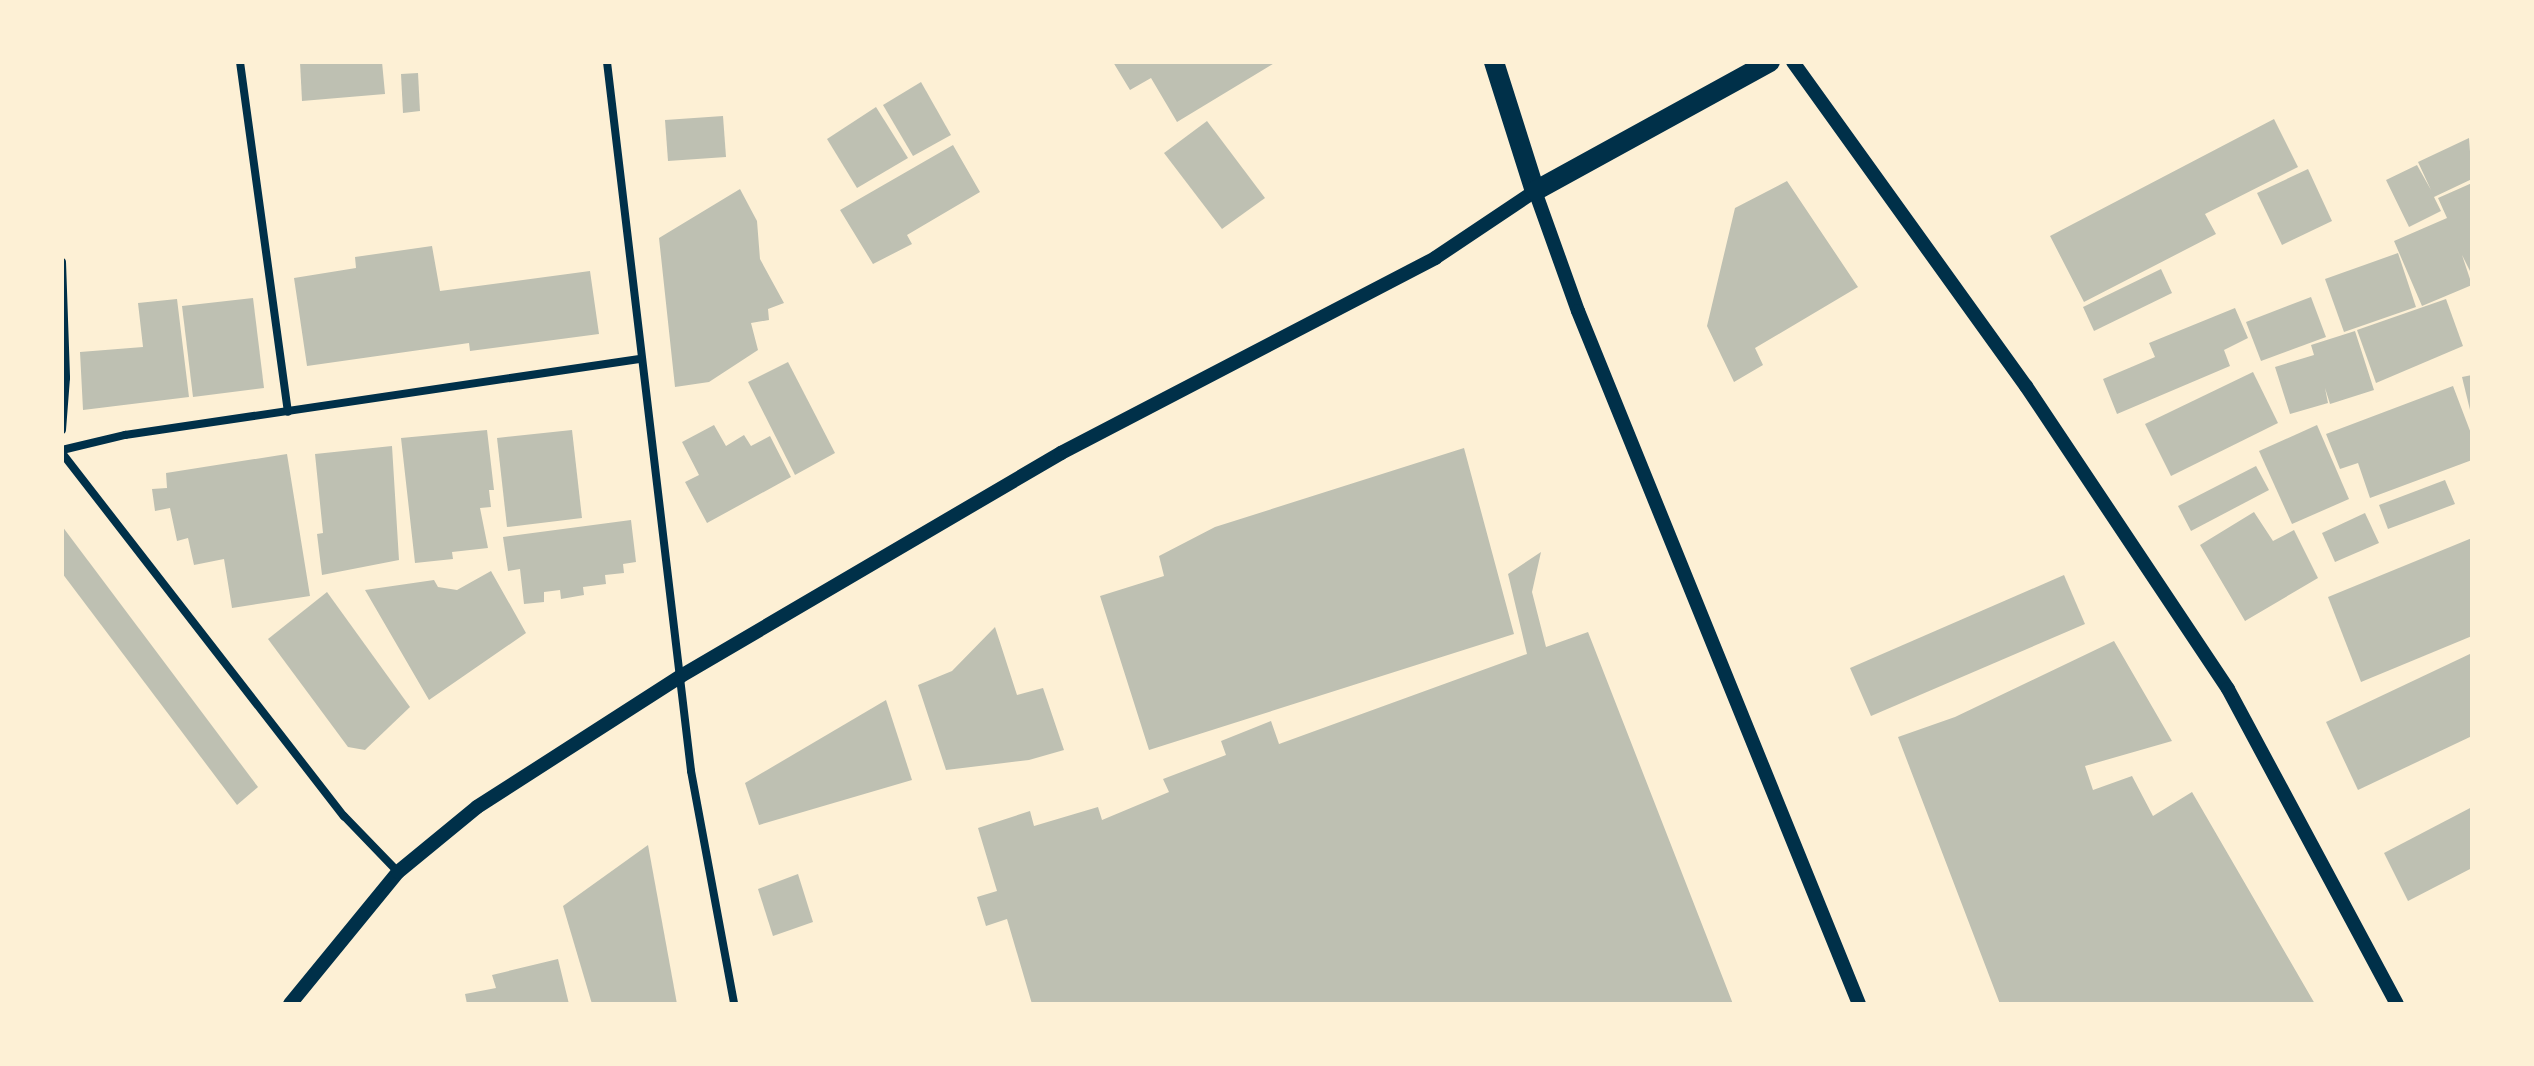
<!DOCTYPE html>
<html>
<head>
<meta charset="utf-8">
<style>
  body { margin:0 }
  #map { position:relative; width:2534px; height:1066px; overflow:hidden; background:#fdf0d5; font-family:"IBM Plex Serif",serif }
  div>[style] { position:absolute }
  .building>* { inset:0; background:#bec0b2 }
  .minor>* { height:8px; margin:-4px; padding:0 4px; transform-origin:4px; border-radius:4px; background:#003049 }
  .tertiary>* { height:14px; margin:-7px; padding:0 7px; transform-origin:7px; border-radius:7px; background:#003049 }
  .primary>* { height:20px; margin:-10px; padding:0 10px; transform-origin:10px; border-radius:10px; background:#003049 }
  span { translate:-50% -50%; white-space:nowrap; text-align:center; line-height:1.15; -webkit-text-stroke:6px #fdf0d5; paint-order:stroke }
  .frame { position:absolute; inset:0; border:64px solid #fdf0d5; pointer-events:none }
</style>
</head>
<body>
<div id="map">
  <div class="building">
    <i style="clip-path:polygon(300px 62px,382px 62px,385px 94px,302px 101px)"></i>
    <i style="clip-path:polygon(1113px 62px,1276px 62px,1177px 122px,1151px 78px,1130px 90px)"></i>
    <i style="clip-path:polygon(418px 73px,420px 111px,403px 113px,401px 74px)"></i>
    <i style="clip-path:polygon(921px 82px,951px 135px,913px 156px,883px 105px)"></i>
    <i style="clip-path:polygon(876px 107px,908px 158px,857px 188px,827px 139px)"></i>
    <i style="clip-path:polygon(723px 116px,726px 157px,668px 161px,665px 120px)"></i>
    <i style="clip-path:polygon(2274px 119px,2298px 167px,2205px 214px,2216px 234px,2084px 302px,2050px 236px)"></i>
    <i style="clip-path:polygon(1207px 121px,1265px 198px,1222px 229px,1164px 153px)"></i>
    <i style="clip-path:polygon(2469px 138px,2472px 179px,2434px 197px,2441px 211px,2409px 227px,2386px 180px,2417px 165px,2431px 190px,2418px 162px)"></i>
    <i style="clip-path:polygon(953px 145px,980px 192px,907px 235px,912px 244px,873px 264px,840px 210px)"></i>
    <i style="clip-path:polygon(2308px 169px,2332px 221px,2282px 245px,2257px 193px)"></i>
    <i style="clip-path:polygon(1787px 181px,1858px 287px,1755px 348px,1763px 365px,1734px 382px,1707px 326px,1735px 208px)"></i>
    <i style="clip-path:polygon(2472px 183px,2472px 275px,2462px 255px,2472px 285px,2422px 306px,2394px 241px,2447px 218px,2438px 198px)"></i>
    <i style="clip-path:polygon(740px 189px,757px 221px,760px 259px,784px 303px,768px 309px,769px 320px,751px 323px,758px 350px,709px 382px,675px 387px,659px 238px)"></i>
    <i style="clip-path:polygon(432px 246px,440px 291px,590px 271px,599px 334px,470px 351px,469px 343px,307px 366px,294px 278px,356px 268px,355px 257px)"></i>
    <i style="clip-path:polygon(2398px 253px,2416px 307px,2344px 332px,2325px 279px)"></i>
    <i style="clip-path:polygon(2161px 269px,2172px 293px,2094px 331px,2083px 307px)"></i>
    <i style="clip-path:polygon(2311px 297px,2326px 337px,2261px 361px,2246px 322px)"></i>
    <i style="clip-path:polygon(253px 298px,264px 388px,193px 397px,182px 306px)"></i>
    <i style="clip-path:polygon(177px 299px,189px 397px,83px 410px,80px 352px,143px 347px,138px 303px)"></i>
    <i style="clip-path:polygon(2446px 299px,2463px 346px,2376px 383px,2357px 330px)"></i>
    <i style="clip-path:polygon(2235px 308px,2248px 338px,2224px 350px,2230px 366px,2117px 414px,2103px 379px,2155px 357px,2149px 343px)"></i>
    <i style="clip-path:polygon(2355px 331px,2374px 390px,2330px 404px,2325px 388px,2328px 403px,2290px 414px,2275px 367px,2314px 355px,2311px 345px)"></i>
    <i style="clip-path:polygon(788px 362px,835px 453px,795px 475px,748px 382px)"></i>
    <i style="clip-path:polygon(2253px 372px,2278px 423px,2171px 476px,2145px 424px)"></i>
    <i style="clip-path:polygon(2472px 375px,2472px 414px,2471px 414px,2462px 377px)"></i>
    <i style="clip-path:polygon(2453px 386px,2472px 436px,2472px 460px,2370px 498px,2358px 463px,2340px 469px,2326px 434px)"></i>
    <i style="clip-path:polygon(714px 425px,726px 446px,744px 435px,751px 446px,770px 436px,791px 477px,707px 523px,685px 482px,699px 475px,682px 442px)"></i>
    <i style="clip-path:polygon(2317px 425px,2349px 499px,2292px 524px,2259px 451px)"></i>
    <i style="clip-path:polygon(487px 430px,494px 490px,489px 490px,491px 507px,480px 508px,488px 548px,452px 552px,453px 559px,415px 563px,401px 438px)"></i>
    <i style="clip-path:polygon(572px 430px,582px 518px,507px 527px,497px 438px)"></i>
    <i style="clip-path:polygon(392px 446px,399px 560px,322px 575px,317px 534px,323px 533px,315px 454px)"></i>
    <i style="clip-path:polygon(1464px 448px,1514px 634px,1149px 750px,1100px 596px,1164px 576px,1159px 556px,1215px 527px)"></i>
    <i style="clip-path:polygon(287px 454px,310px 596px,232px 608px,224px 559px,194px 565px,188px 538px,177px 541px,170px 508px,155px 511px,152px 489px,167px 488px,166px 473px)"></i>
    <i style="clip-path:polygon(2256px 466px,2269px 490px,2191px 531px,2178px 506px)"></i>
    <i style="clip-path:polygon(2445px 480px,2455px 504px,2388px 529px,2379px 505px)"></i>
    <i style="clip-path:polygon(2254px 512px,2273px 541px,2294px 530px,2318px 578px,2245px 621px,2200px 545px)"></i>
    <i style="clip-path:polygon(2365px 513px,2379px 543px,2335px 562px,2322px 533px)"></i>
    <i style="clip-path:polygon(631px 520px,636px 562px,623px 564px,624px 573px,605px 575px,606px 584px,583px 587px,584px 595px,561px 599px,560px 590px,544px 592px,544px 602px,524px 604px,520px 569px,508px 571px,503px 537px)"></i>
    <i style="clip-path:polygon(62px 526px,258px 787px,237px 805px,62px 573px)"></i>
    <i style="clip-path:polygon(2472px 538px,2472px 636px,2361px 682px,2328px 597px)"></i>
    <i style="clip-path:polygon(1541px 552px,1532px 592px,1546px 647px,1588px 632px,1733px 1004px,1032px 1004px,1007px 919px,986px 926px,977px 897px,997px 891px,978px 828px,1030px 811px,1034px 826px,1098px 807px,1102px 820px,1169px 792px,1163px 779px,1226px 755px,1221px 741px,1271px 721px,1279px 744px,1527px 654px,1508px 574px)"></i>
    <i style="clip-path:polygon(491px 571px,526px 633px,429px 700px,365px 590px,434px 580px,438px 587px,457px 590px)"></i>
    <i style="clip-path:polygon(2064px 575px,2085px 624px,1871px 716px,1850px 668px)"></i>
    <i style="clip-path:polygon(327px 592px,410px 707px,365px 750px,348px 747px,268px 639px)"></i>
    <i style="clip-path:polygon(995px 627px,1017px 695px,1043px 688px,1064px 750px,1029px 760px,946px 770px,918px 685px,952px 671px)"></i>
    <i style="clip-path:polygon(2114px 641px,2172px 741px,2085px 766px,2093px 790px,2132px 776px,2153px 816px,2192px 792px,2315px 1004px,2000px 1004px,1898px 737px,1955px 717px)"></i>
    <i style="clip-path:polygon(2472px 653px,2472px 736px,2358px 790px,2326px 722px)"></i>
    <i style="clip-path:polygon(886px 700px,912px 780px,759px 825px,745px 783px)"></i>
    <i style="clip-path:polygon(2472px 807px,2472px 868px,2408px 901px,2384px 853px)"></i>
    <i style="clip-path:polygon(648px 845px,677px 1004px,592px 1004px,563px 906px)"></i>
    <i style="clip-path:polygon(798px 874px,813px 922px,773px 936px,758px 889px)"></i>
    <i style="clip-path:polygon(558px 959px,569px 1004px,467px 1004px,465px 994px,496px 988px,492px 975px)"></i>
  </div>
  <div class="minor">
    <i style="left:240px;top:62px;width:353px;rotate:82.2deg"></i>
    <i style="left:607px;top:62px;width:714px;rotate:83.24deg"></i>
    <i style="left:691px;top:771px;width:237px;rotate:79.5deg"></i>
    <i style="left:62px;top:262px;width:116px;rotate:88deg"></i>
    <i style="left:66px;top:378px;width:52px;rotate:94.4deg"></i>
    <i style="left:62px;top:450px;width:65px;rotate:-13.4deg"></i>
    <i style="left:125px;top:435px;width:520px;rotate:-8.41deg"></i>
    <i style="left:62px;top:453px;width:460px;rotate:52.2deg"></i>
    <i style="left:344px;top:816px;width:78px;rotate:46deg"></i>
  </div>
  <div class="tertiary">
    <i style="left:1793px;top:62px;width:399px;rotate:54.3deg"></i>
    <i style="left:2026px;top:386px;width:364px;rotate:56.3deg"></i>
    <i style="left:2228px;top:689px;width:357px;rotate:61.8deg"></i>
    <i style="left:290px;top:1004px;width:171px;rotate:-50.7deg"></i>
    <i style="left:398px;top:872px;width:102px;rotate:-39.4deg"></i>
    <i style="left:477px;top:807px;width:242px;rotate:-32.7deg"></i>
    <i style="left:681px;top:676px;width:441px;rotate:-30.4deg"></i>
    <i style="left:1061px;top:453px;width:422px;rotate:-27.5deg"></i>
    <i style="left:1435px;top:258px;width:120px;rotate:-33.8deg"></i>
    <i style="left:1535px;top:191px;width:127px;rotate:70.3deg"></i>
    <i style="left:1578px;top:311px;width:748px;rotate:67.93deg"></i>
  </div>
  <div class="primary">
    <i style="left:1494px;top:62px;width:135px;rotate:72.4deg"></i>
    <i style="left:1535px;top:191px;width:268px;rotate:-28.8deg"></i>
  </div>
  <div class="frame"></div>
</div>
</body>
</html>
